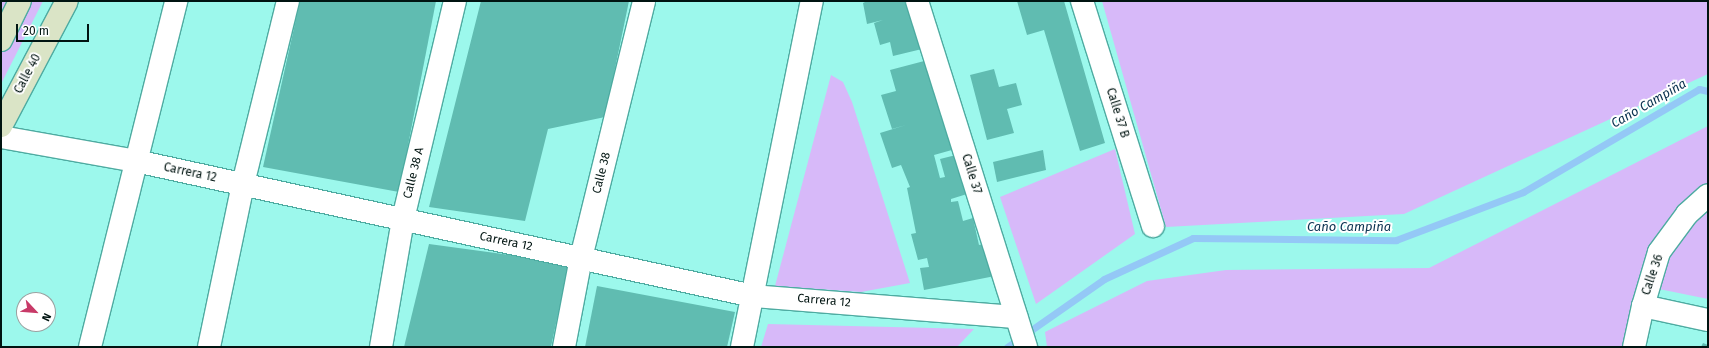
<!DOCTYPE html>
<html>
<head>
<meta charset="utf-8">
<style>
  body { margin:0 }
  #map { position:relative; width:1709px; height:348px; overflow:hidden; background:#9cf8ec; font-family:"Fira Sans",sans-serif }
  div>[style] { position:absolute }
  .green>* { inset:0; background:#d7b9f9 }
  .stream>* { height:7px; margin:-3.5px; padding:0 3.5px; transform-origin:3.5px; border-radius:3.5px; background:#94c8f6 }
  .building>* { inset:0; background:#60bcb1 }
  .roads { filter:drop-shadow(1px 0 #4eaba1) drop-shadow(-1px 0 #4eaba1) drop-shadow(0 1px #4eaba1) drop-shadow(0 -1px #4eaba1) }
  .minor>* { height:22px; margin:-11px; padding:0 11px; transform-origin:11px; border-radius:11px; background:#fff }
  .tertiary>* { height:22px; margin:-11px; padding:0 11px; transform-origin:11px; border-radius:11px; background:#fff }
  .secondary>* { height:22px; margin:-11px; padding:0 11px; transform-origin:11px; border-radius:11px; background:#dae4c6 }
  span { translate:-50% -50%; white-space:nowrap; text-align:center; line-height:1.15; -webkit-text-stroke:4px #fff; paint-order:stroke }
  .street-label { font-size:12px; color:#001411 }
  .water-label { font-size:13px; color:#08304e; font-style:italic }
  .frame { position:absolute; inset:0; border:2px solid #001411; pointer-events:none }
  .north { position:absolute; left:16px; top:292px; width:40px; height:40px; box-sizing:border-box; background:#fff; border:1px solid #99a1a0; border-radius:50%; rotate:116deg; font-size:11px; font-weight:700; line-height:16px; text-align:center; color:#001411 }
  .north::after { content:''; display:block; margin:auto; width:14px; height:18px; background:#c83a68; clip-path:polygon(50% 0,100% 100%,50% 72%,0 100%) }
  .scale { position:absolute; left:16px; top:24px; width:73px; height:18px; box-sizing:border-box; border:2px solid #001411; border-top:0; padding-left:5px; font-size:12px; line-height:14px; white-space:nowrap; color:#001411; -webkit-text-stroke:3px #fff; paint-order:stroke }
</style>
</head>
<body>
<div id="map">
  <div class="green">
    <i style="clip-path:polygon(1px 1px,43px 1px,1px 84px)"></i>
    <i style="clip-path:polygon(1102px 1px,1708px 1px,1708px 74px,1404px 214px,1166px 227px)"></i>
    <i style="clip-path:polygon(831px 75px,843px 82px,852px 102px,910px 283px,861px 292px,775px 286px)"></i>
    <i style="clip-path:polygon(1708px 126px,1708px 299px,1659px 289px,1623px 347px,1047px 347px,1045px 332px,1147px 281px,1226px 270px,1429px 268px)"></i>
    <i style="clip-path:polygon(1115px 149px,1135px 234px,1036px 304px,1000px 197px)"></i>
    <i style="clip-path:polygon(768px 324px,974px 329px,957px 347px,761px 347px)"></i>
  </div>
  <div class="stream">
    <i style="left:1007px;top:347px;width:118px;rotate:-35deg"></i>
    <i style="left:1104px;top:279px;width:98px;rotate:-24.7deg"></i>
    <i style="left:1193px;top:238px;width:203px;rotate:0.6deg"></i>
    <i style="left:1396px;top:240px;width:136px;rotate:-20.7deg"></i>
    <i style="left:1523px;top:192px;width:204px;rotate:-30.3deg"></i>
    <i style="left:1699px;top:89px;width:9px;rotate:13deg"></i>
  </div>
  <div class="building">
    <i style="clip-path:polygon(300px 1px,436px 1px,399px 192px,263px 167px)"></i>
    <i style="clip-path:polygon(481px 1px,629px 1px,605px 117px,548px 129px,525px 221px,429px 207px)"></i>
    <i style="clip-path:polygon(867px 1px,908px 1px,922px 49px,893px 56px,890px 42px,880px 45px,874px 23px,883px 20px,867px 24px,863px 3px)"></i>
    <i style="clip-path:polygon(1017px 1px,1064px 1px,1105px 143px,1080px 151px,1044px 30px,1027px 35px)"></i>
    <i style="clip-path:polygon(928px 60px,959px 148px,934px 155px,940px 178px,945px 177px,940px 159px,956px 155px,967px 194px,951px 199px,951px 202px,958px 201px,963px 221px,973px 218px,979px 245px,987px 243px,995px 276px,924px 290px,920px 268px,929px 267px,927px 258px,918px 260px,911px 234px,916px 233px,907px 188px,910px 187px,901px 165px,892px 168px,880px 133px,906px 125px,892px 129px,881px 95px,896px 91px,890px 70px)"></i>
    <i style="clip-path:polygon(994px 69px,999px 87px,1016px 83px,1022px 105px,1007px 109px,1014px 133px,987px 140px,970px 75px)"></i>
    <i style="clip-path:polygon(1043px 150px,1046px 170px,997px 182px,993px 162px)"></i>
    <i style="clip-path:polygon(429px 244px,569px 263px,551px 347px,404px 347px)"></i>
    <i style="clip-path:polygon(597px 286px,735px 312px,727px 347px,585px 347px)"></i>
    <i style="clip-path:polygon(1703px 343px,1708px 345px,1708px 347px,1701px 347px)"></i>
  </div>
  <div class="roads">
    <div class="minor">
      <i style="left:917px;top:1px;width:363px;rotate:72.5deg"></i>
      <i style="left:1082px;top:1px;width:236px;rotate:72.5deg"></i>
      <i style="left:1px;top:137px;width:137px;rotate:10.1deg"></i>
      <i style="left:136px;top:161px;width:632px;rotate:12.34deg"></i>
      <i style="left:753px;top:296px;width:264px;rotate:4.6deg"></i>
      <i style="left:1643px;top:306px;width:66px;rotate:12.2deg"></i>
      <i style="left:90px;top:347px;width:357px;rotate:-76deg"></i>
      <i style="left:209px;top:347px;width:167px;rotate:-78.2deg"></i>
      <i style="left:243px;top:184px;width:188px;rotate:-76.2deg"></i>
      <i style="left:381px;top:347px;width:130px;rotate:-80.2deg"></i>
      <i style="left:403px;top:219px;width:224px;rotate:-76.6deg"></i>
      <i style="left:564px;top:347px;width:91px;rotate:-79.2deg"></i>
      <i style="left:581px;top:258px;width:265px;rotate:-76.2deg"></i>
      <i style="left:742px;top:347px;width:353px;rotate:-78.6deg"></i>
    </div>
    <div class="tertiary">
      <i style="left:1634px;top:347px;width:42px;rotate:-77.6deg"></i>
      <i style="left:1643px;top:306px;width:56px;rotate:-73.5deg"></i>
      <i style="left:1659px;top:252px;width:47px;rotate:-53.6deg"></i>
      <i style="left:1687px;top:214px;width:28px;rotate:-42deg"></i>
    </div>
    <div class="secondary">
      <i style="left:1px;top:40px;width:43px;rotate:-64deg"></i>
      <i style="left:1px;top:126px;width:141px;rotate:-62.2deg"></i>
    </div>
  </div>
  <div class="street-label">
    <span style="left:28px;top:74px;rotate:-62deg">Calle 40</span>
    <span style="left:1117px;top:113px;rotate:73deg">Calle 37 B</span>
    <span style="left:190px;top:173px;rotate:12deg">Carrera 12</span>
    <span style="left:414px;top:173px;rotate:-76deg">Calle 38 A</span>
    <span style="left:602px;top:173px;rotate:-76deg">Calle 38</span>
    <span style="left:971px;top:174px;rotate:73deg">Calle 37</span>
    <span style="left:506px;top:242px;rotate:12deg">Carrera 12</span>
    <span style="left:1653px;top:275px;rotate:-71deg">Calle 36</span>
    <span style="left:824px;top:301px;rotate:5deg">Carrera 12</span>
  </div>
  <div class="water-label">
    <span style="left:1649px;top:104px;rotate:-30deg">Caño Campiña</span>
    <span style="left:1349px;top:227px">Caño Campiña</span>
  </div>
  <div class="frame"></div>
  <div class="north">N</div>
  <div class="scale">20 m</div>
</div>
</body>
</html>
